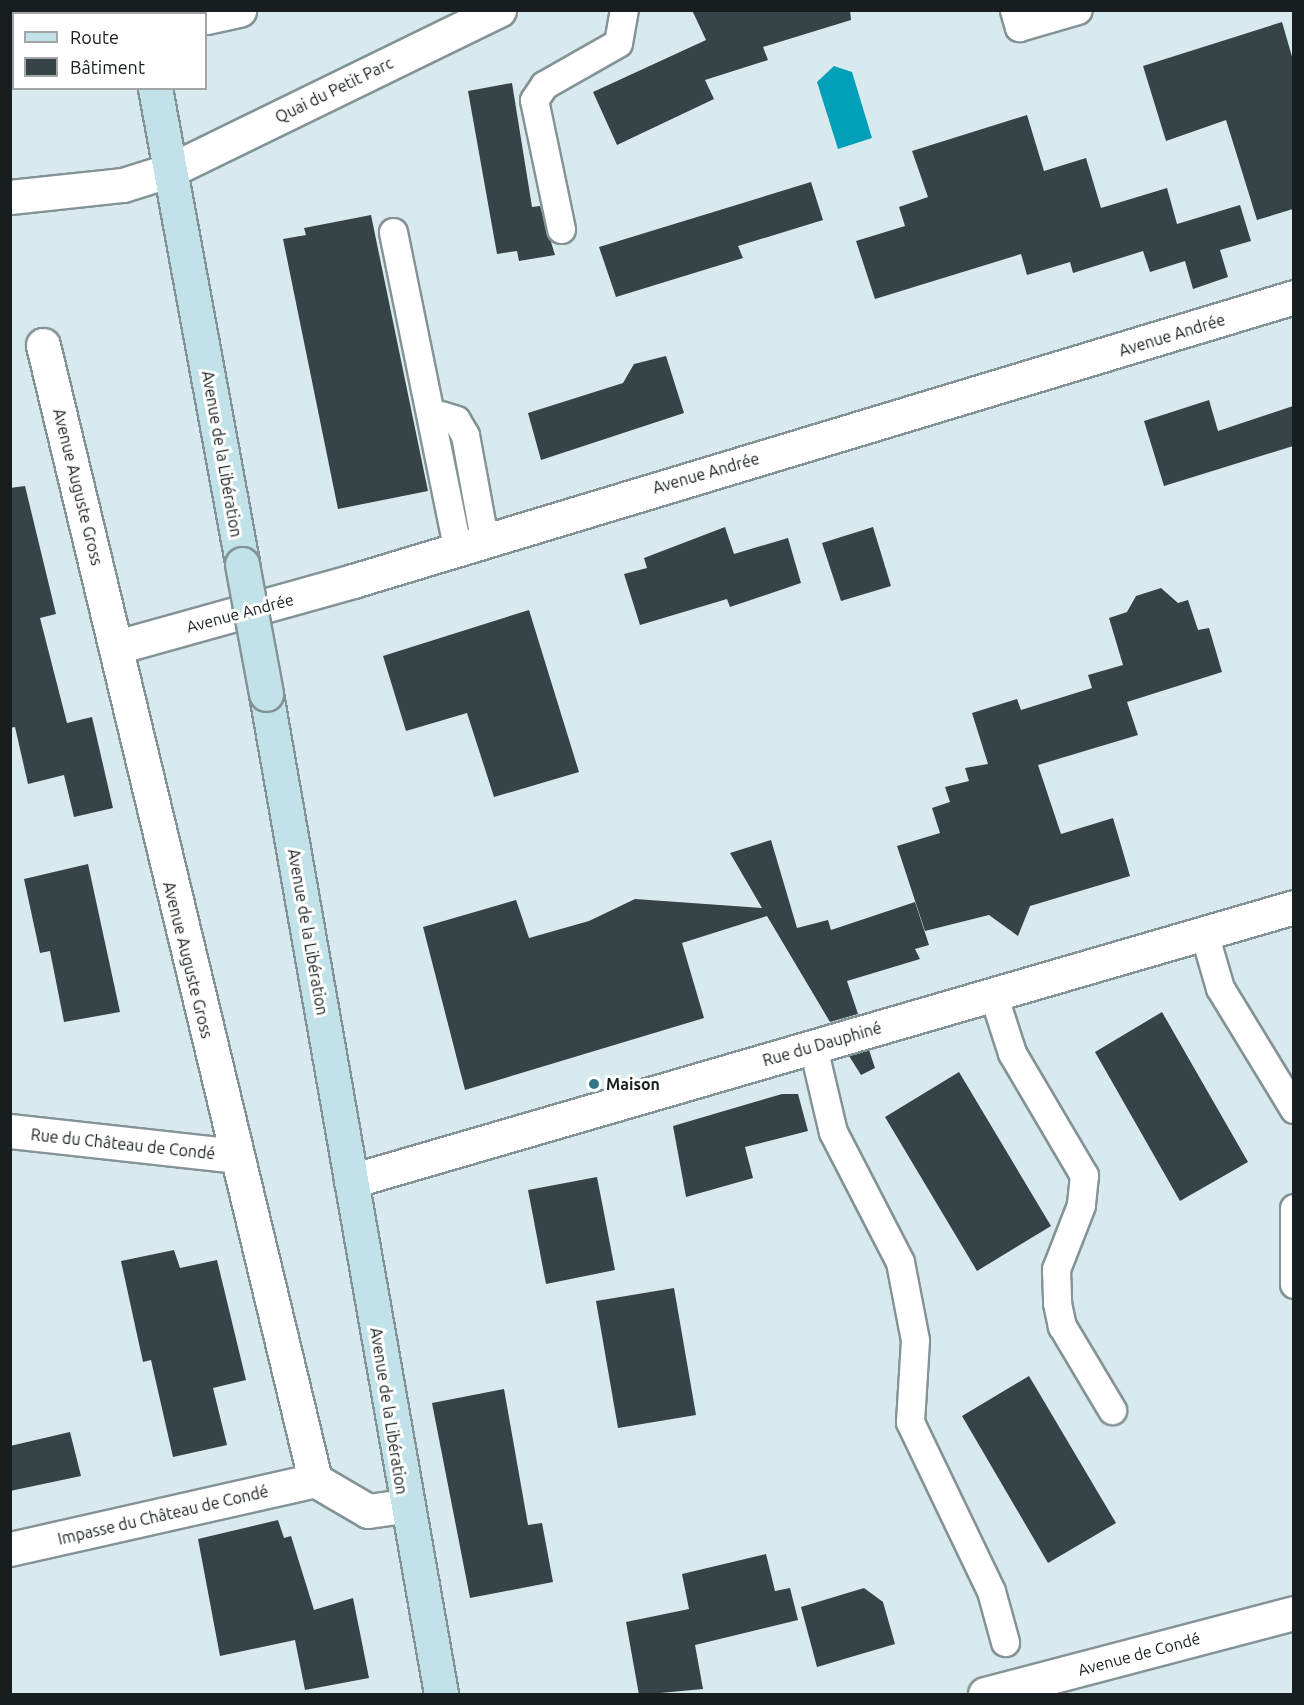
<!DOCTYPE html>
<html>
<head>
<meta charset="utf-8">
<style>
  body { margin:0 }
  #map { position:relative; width:1304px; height:1705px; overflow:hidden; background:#d9eaee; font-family:Ubuntu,sans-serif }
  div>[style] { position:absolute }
  .water>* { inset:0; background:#01a0b9 }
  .building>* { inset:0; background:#364347 }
  .roads { filter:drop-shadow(2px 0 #849397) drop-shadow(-2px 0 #849397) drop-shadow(0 2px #849397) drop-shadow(0 -2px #849397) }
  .service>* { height:27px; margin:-13.5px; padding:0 13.5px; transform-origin:13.5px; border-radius:13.5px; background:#fff }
  .minor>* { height:33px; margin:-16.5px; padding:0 16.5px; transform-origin:16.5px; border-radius:16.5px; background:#fff }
  .tertiary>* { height:33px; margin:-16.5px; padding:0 16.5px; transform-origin:16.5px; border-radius:16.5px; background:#fff }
  .secondary>* { height:33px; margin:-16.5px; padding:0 16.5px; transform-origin:16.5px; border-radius:16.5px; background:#c0e2e8 }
  .bridges { filter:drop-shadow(2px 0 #849397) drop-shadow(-2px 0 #849397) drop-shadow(0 2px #849397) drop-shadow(0 -2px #849397) }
  .secondary-bridge>* { height:33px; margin:-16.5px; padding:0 16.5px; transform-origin:16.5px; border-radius:16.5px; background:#c0e2e8 }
  .dots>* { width:16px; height:16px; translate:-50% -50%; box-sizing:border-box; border:3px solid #fff; border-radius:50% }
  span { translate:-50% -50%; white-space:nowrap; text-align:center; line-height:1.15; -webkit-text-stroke:6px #fff; paint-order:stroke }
  .street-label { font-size:16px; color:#181e20 }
  .poi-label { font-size:16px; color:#181e20; font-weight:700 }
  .left { translate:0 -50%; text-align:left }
  .frame { position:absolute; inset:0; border:12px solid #181e20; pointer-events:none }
  .legend { position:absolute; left:12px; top:12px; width:195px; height:78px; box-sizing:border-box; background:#fff; border:2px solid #a3a5a6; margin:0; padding:8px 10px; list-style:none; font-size:18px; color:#181e20 }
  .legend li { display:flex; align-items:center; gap:12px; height:30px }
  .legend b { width:30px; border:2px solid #a3a5a6 }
</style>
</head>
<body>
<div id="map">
  <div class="water">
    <i style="clip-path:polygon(834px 66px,852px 72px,872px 138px,838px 149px,817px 82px)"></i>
  </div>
  <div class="building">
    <i style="clip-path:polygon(692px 10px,850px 10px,851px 20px,763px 47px,768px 60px,705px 80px,714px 99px,617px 145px,593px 92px,706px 40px)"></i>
    <i style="clip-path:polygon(1282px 22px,1293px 60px,1293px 209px,1257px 220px,1226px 120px,1166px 141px,1143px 66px)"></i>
    <i style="clip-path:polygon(512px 83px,532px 207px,540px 206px,555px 255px,519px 261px,517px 251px,497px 254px,468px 91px)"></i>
    <i style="clip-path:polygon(1027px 115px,1044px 171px,1086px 158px,1101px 208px,1167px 188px,1177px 224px,1240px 205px,1251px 241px,1220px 250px,1228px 277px,1193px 289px,1185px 261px,1150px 272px,1143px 251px,1073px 273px,1070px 262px,1027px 275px,1021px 254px,875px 299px,856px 241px,905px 226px,899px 207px,928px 197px,912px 151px)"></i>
    <i style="clip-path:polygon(811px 182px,823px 220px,738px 246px,743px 258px,616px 297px,599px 247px)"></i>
    <i style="clip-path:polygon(371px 215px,428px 491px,338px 509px,283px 239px,306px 235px,304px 228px)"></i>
    <i style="clip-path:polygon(666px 356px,684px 413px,541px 460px,528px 413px,623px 383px,634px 364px)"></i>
    <i style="clip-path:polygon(1209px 400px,1218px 431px,1293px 406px,1293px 446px,1164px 486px,1144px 421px)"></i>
    <i style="clip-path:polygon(25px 486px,56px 614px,40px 618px,67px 723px,92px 717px,113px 808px,74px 817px,64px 775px,28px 784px,15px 727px,10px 728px,10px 488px)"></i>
    <i style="clip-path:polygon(725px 527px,734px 554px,788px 538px,801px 583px,730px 607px,727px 599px,640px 625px,624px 574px,647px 568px,644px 558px)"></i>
    <i style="clip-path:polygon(873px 527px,891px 586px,841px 601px,822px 543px)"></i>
    <i style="clip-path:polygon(1161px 588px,1178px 603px,1188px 600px,1198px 630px,1209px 628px,1222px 672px,1127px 702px,1138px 735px,1038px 765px,1061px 834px,1113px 818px,1130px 876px,1030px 906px,1018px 936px,989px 915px,925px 931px,897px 846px,940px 833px,932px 808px,950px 802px,945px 787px,969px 781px,965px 768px,988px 764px,972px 713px,1017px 699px,1021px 710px,1092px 688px,1088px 675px,1123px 665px,1109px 618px,1127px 612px,1136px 596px)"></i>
    <i style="clip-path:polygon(529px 610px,579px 772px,494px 797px,467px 713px,406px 731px,383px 656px)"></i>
    <i style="clip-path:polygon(771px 840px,797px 928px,828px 920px,831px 930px,915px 902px,929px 945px,915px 949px,920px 959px,847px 981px,858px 1014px,830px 1022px,767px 916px,682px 943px,704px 1018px,465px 1090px,423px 927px,516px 900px,529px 938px,589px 921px,635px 899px,762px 908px,730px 853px)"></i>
    <i style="clip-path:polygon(88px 864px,120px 1012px,64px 1022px,50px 951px,40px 953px,24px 879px)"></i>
    <i style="clip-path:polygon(1162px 1012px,1248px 1162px,1180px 1201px,1095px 1052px)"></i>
    <i style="clip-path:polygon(869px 1050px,875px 1068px,861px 1075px,849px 1056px)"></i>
    <i style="clip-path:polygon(959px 1072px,1051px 1226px,977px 1271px,885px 1117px)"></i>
    <i style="clip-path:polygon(782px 1094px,798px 1094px,808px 1131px,745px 1147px,753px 1178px,686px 1197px,673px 1126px)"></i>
    <i style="clip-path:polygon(597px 1177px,615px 1270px,546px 1284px,528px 1190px)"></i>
    <i style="clip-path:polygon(174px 1250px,180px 1268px,217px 1260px,246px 1380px,213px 1388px,227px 1445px,173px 1457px,151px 1360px,143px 1362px,121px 1261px)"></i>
    <i style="clip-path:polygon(674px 1288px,696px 1415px,618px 1428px,596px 1301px)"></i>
    <i style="clip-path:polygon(1029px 1376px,1116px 1523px,1048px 1563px,962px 1416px)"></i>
    <i style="clip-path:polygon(504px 1389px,528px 1525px,542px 1523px,553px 1582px,470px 1598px,432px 1403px)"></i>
    <i style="clip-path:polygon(70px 1432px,81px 1476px,10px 1491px,10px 1446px)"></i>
    <i style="clip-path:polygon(278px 1520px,284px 1538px,291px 1536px,314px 1610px,353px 1598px,369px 1678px,305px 1690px,295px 1640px,220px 1656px,198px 1539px)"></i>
    <i style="clip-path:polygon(766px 1554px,775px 1591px,790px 1588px,798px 1620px,695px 1645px,703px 1689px,639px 1695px,626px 1622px,689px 1609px,682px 1574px)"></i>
    <i style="clip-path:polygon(864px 1588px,883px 1602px,895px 1644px,817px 1667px,801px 1607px)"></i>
  </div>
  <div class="roads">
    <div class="service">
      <i style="left:1014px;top:10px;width:18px;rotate:74deg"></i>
      <i style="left:1019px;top:27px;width:61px;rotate:-16.1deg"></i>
      <i style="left:561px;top:229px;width:132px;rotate:-101.8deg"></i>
      <i style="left:534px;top:100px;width:18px;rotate:-56deg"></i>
      <i style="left:544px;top:85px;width:85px;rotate:-29.6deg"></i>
      <i style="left:618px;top:43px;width:34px;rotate:-80deg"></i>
      <i style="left:393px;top:232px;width:320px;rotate:78.5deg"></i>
      <i style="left:441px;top:415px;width:16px;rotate:18deg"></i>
      <i style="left:456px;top:420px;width:17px;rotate:59deg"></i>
      <i style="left:465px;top:435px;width:106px;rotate:79.6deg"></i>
      <i style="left:1204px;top:933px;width:57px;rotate:73.8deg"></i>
      <i style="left:1220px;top:988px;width:142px;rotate:58.6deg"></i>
      <i style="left:993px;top:994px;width:62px;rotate:72.1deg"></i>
      <i style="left:1012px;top:1053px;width:142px;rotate:59.5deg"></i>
      <i style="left:1084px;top:1175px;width:30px;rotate:96deg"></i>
      <i style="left:1081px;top:1205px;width:69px;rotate:111.3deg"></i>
      <i style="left:1056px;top:1269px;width:34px;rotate:88deg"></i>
      <i style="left:1057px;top:1303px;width:24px;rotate:78deg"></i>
      <i style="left:1062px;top:1326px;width:98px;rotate:59.2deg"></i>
      <i style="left:813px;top:1047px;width:87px;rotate:76.8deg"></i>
      <i style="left:833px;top:1132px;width:146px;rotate:62.7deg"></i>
      <i style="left:900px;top:1262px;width:79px;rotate:79.1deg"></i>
      <i style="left:915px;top:1340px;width:82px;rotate:93.5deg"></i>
      <i style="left:910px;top:1422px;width:187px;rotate:64.4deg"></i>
      <i style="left:991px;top:1591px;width:53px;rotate:74.6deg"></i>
      <i style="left:1294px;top:1208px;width:76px;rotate:90deg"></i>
    </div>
    <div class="minor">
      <i style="left:206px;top:17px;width:34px;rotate:-12deg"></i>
      <i style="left:10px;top:57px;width:4px"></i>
      <i style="left:171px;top:170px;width:365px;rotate:-26deg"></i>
      <i style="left:43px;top:345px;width:1167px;rotate:76.52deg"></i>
      <i style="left:315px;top:1480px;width:61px;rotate:30.3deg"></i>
      <i style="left:368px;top:1511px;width:36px;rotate:-8deg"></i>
      <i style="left:117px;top:647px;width:245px;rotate:-15.6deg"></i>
      <i style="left:353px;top:581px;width:983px;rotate:-16.79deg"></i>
      <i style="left:10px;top:1131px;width:227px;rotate:6.3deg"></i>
      <i style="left:351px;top:1181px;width:982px;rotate:-16.2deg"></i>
      <i style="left:10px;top:1549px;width:313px;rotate:-12.7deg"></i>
    </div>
    <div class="tertiary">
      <i style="left:10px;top:197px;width:114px;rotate:-6.1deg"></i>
      <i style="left:123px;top:185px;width:50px;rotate:-17.4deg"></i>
      <i style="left:985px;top:1694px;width:319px;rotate:-14.7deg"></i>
    </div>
    <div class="secondary">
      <i style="left:140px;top:10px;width:4px;rotate:90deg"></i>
      <i style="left:155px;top:88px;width:484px;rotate:79.6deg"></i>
      <i style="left:266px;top:694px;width:1015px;rotate:80.07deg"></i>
    </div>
  </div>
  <div class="bridges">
    <div class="secondary-bridge">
      <i style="left:242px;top:564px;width:132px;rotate:79.5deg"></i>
    </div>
  </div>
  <div class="dots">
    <i style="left:594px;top:1084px;background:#317684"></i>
  </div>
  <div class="street-label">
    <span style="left:334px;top:90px;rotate:-26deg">Quai du Petit Parc</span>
    <span style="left:1172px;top:335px;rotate:-17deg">Avenue Andrée</span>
    <span style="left:222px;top:454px;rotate:80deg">Avenue de la Libération</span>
    <span style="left:706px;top:473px;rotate:-16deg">Avenue Andrée</span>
    <span style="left:78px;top:487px;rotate:76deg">Avenue Auguste Gross</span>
    <span style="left:240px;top:613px;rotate:-15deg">Avenue Andrée</span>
    <span style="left:308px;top:932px;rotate:80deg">Avenue de la Libération</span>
    <span style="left:188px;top:960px;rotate:76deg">Avenue Auguste Gross</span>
    <span style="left:822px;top:1044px;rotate:-16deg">Rue du Dauphiné</span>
    <span style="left:123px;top:1144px;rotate:6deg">Rue du Château de Condé</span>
    <span style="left:389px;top:1411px;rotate:81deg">Avenue de la Libération</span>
    <span style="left:163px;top:1515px;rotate:-13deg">Impasse du Château de Condé</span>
    <span style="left:1139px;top:1654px;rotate:-15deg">Avenue de Condé</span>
  </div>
  <div class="poi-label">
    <span class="left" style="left:606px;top:1084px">Maison</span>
  </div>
  <div class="frame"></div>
  <ul class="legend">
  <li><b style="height:8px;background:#c0e2e8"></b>Route</li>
  <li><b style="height:16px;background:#364347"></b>Bâtiment</li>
  </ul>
</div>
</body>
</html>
